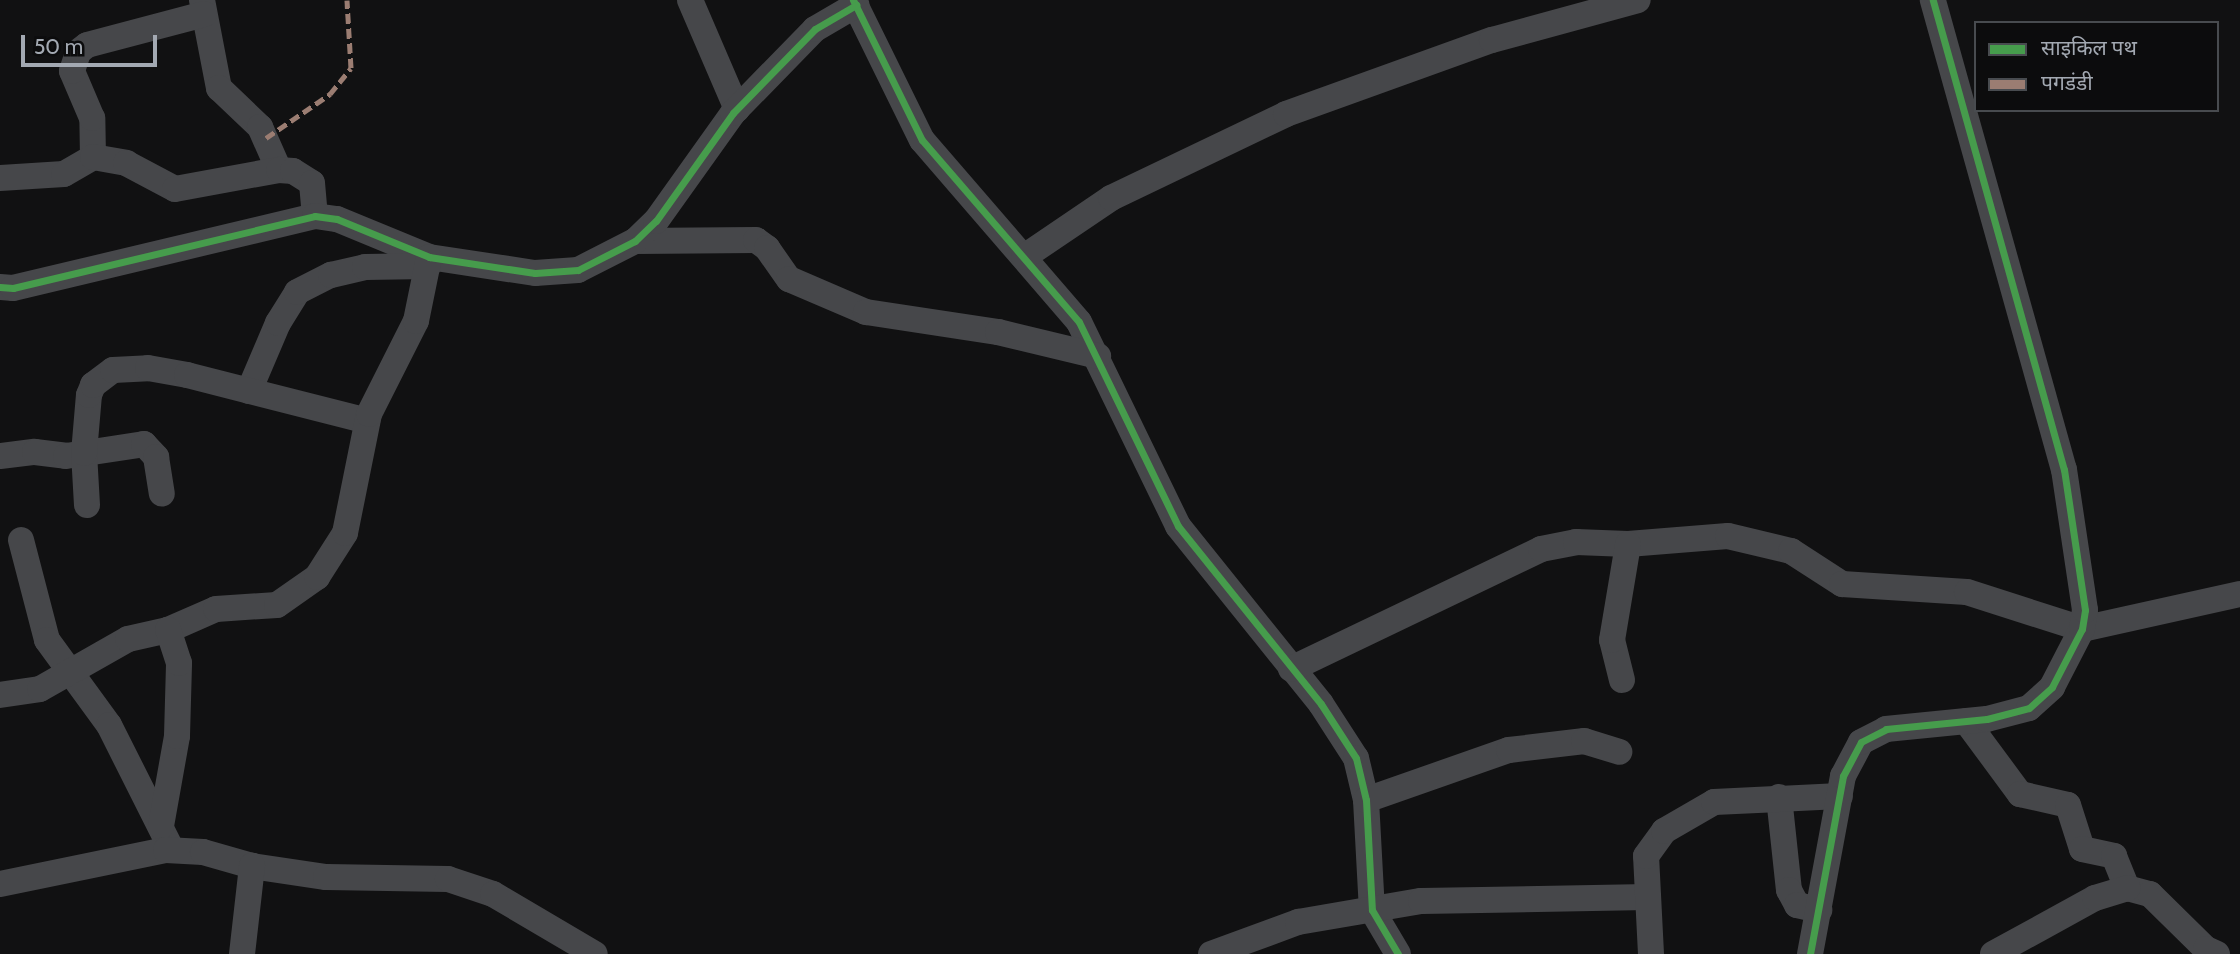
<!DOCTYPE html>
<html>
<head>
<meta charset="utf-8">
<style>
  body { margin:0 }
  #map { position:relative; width:2240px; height:954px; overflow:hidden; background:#111112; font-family:Cabin,"Noto Sans Devanagari",sans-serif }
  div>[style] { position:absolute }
  .minor>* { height:26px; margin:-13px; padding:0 13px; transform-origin:13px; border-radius:13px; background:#46474a }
  .quiet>* { height:5px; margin-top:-2.5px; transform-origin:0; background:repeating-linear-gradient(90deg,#9b7d72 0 10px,transparent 0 15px) }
  .cycleway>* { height:7px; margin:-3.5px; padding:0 3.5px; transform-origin:3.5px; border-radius:3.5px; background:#469c4c }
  span { translate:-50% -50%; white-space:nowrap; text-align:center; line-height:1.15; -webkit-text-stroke:5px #0c0c0d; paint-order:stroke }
  .legend { position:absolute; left:1974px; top:21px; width:245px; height:91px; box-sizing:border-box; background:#0c0c0d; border:2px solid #484b4f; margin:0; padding:9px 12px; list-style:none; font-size:21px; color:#a3a9b2 }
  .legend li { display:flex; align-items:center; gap:14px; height:35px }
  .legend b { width:35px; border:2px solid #484b4f }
  .scale { position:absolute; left:21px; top:35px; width:136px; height:32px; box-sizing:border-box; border:4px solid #a3a9b2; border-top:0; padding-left:9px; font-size:21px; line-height:24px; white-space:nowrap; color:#a3a9b2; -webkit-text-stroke:5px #0c0c0d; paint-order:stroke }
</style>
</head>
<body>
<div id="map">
  <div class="minor">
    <i style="left:202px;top:0;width:90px;rotate:79.1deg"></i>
    <i style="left:219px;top:88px;width:57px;rotate:43.6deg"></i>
    <i style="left:260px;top:127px;width:47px;rotate:66.2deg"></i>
    <i style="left:690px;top:0;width:119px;rotate:66.7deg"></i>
    <i style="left:853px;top:0;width:156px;rotate:63.8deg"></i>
    <i style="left:922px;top:140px;width:240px;rotate:49.2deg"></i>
    <i style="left:1079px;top:322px;width:227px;rotate:64.1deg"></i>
    <i style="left:1178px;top:526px;width:228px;rotate:51.2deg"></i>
    <i style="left:1321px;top:704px;width:64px;rotate:57.1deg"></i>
    <i style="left:1356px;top:758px;width:43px;rotate:76.6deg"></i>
    <i style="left:1366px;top:800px;width:110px;rotate:86.9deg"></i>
    <i style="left:1372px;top:910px;width:51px;rotate:59.4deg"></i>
    <i style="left:93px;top:157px;width:39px;rotate:-91deg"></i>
    <i style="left:92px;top:118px;width:51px;rotate:-113.1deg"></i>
    <i style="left:72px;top:71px;width:20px;rotate:-72deg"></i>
    <i style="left:78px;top:52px;width:11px;rotate:-38deg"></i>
    <i style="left:87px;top:45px;width:121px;rotate:-14.8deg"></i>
    <i style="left:0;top:178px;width:64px;rotate:-3.6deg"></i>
    <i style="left:64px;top:174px;width:34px;rotate:-30deg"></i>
    <i style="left:93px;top:157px;width:34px;rotate:10deg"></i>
    <i style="left:126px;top:163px;width:55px;rotate:28deg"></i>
    <i style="left:175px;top:189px;width:106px;rotate:-10.4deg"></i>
    <i style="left:279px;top:170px;width:14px;rotate:4deg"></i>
    <i style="left:293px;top:171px;width:22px;rotate:32deg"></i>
    <i style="left:312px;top:183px;width:33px;rotate:85deg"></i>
    <i style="left:635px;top:241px;width:121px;rotate:-0.5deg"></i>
    <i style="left:756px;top:240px;width:14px;rotate:36deg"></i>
    <i style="left:767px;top:248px;width:38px;rotate:55deg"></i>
    <i style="left:789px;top:279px;width:84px;rotate:23.2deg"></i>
    <i style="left:866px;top:312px;width:134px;rotate:8.6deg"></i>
    <i style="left:998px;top:332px;width:103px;rotate:13.5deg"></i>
    <i style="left:1024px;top:257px;width:105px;rotate:-34.1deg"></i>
    <i style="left:1111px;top:198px;width:194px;rotate:-25.6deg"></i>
    <i style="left:1286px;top:114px;width:219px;rotate:-19.8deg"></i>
    <i style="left:1492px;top:40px;width:151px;rotate:-15.3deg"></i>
    <i style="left:0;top:287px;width:13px;rotate:4deg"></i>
    <i style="left:13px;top:288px;width:310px;rotate:-13.4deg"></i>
    <i style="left:315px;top:216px;width:22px;rotate:8deg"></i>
    <i style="left:337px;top:219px;width:100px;rotate:22.4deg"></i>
    <i style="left:429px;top:257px;width:107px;rotate:8.6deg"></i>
    <i style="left:535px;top:273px;width:43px;rotate:-4deg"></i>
    <i style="left:578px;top:270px;width:64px;rotate:-27deg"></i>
    <i style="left:635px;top:241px;width:29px;rotate:-44deg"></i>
    <i style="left:656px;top:221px;width:133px;rotate:-54.5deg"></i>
    <i style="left:733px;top:113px;width:117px;rotate:-45.7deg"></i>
    <i style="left:815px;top:29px;width:48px;rotate:-30.3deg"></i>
    <i style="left:249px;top:391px;width:74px;rotate:-66.9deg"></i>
    <i style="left:278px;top:323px;width:36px;rotate:-58deg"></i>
    <i style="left:297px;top:292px;width:38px;rotate:-27deg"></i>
    <i style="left:331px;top:275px;width:35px;rotate:-13deg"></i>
    <i style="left:365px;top:267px;width:63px;rotate:-0.9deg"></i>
    <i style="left:0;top:456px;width:35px;rotate:-7deg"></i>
    <i style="left:35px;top:452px;width:31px;rotate:7deg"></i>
    <i style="left:66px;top:456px;width:79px;rotate:-8.7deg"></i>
    <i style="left:144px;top:444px;width:18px;rotate:47deg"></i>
    <i style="left:156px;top:457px;width:37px;rotate:81deg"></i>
    <i style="left:87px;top:505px;width:52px;rotate:-93.3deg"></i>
    <i style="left:84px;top:453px;width:58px;rotate:-85.1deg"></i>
    <i style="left:89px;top:395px;width:11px;rotate:-68deg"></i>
    <i style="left:93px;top:385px;width:25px;rotate:-37deg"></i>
    <i style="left:113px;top:370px;width:35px;rotate:-3deg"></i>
    <i style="left:148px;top:368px;width:40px;rotate:10deg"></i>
    <i style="left:187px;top:375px;width:186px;rotate:14.3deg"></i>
    <i style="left:21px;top:540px;width:103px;rotate:75.4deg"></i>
    <i style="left:47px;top:640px;width:105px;rotate:53.9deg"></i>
    <i style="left:109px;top:725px;width:140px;rotate:63.3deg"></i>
    <i style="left:1291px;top:669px;width:277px;rotate:-25.6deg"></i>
    <i style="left:1541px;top:549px;width:36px;rotate:-11deg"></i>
    <i style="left:1576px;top:542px;width:52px;rotate:2.2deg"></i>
    <i style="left:1628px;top:544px;width:100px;rotate:-4.6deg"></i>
    <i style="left:1728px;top:536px;width:65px;rotate:13.4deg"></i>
    <i style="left:1791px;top:551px;width:61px;rotate:32.9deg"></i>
    <i style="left:1842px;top:584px;width:125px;rotate:3.7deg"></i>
    <i style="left:1967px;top:592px;width:121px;rotate:17.8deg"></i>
    <i style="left:2082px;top:629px;width:162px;rotate:-12.5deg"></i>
    <i style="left:1622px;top:680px;width:41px;rotate:-104deg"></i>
    <i style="left:1612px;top:640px;width:97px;rotate:-80.5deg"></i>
    <i style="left:0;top:695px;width:40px;rotate:-8.5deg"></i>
    <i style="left:40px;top:689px;width:101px;rotate:-29.6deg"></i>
    <i style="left:128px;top:639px;width:41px;rotate:-12.7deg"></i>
    <i style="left:168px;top:630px;width:52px;rotate:-23.6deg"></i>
    <i style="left:216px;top:609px;width:61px;rotate:-3.8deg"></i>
    <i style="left:277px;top:605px;width:49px;rotate:-35deg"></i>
    <i style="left:317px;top:577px;width:52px;rotate:-57.5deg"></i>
    <i style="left:345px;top:533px;width:121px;rotate:-78.6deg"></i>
    <i style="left:369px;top:414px;width:104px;rotate:-63.2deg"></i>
    <i style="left:416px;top:321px;width:65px;rotate:-78.5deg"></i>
    <i style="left:1966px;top:721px;width:91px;rotate:53.5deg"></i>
    <i style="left:2020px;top:794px;width:49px;rotate:12.9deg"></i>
    <i style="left:2068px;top:805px;width:46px;rotate:72.3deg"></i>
    <i style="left:2082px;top:849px;width:33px;rotate:12deg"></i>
    <i style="left:2114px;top:856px;width:35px;rotate:68deg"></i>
    <i style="left:2127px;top:888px;width:24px;rotate:15deg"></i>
    <i style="left:2150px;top:894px;width:78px;rotate:44.5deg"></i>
    <i style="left:2206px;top:949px;width:12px;rotate:24deg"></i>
    <i style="left:1779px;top:797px;width:94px;rotate:83.9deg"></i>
    <i style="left:1789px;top:890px;width:17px;rotate:62deg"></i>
    <i style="left:1797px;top:905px;width:23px;rotate:13deg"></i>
    <i style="left:1366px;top:800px;width:151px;rotate:-19.3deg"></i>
    <i style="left:1509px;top:750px;width:76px;rotate:-6.8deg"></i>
    <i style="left:1584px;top:741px;width:37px;rotate:17deg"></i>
    <i style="left:161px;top:826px;width:91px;rotate:-79.9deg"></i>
    <i style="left:177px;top:736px;width:73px;rotate:-88.4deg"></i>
    <i style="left:179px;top:663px;width:35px;rotate:-108deg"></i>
    <i style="left:0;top:884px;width:169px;rotate:-11.6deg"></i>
    <i style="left:166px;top:850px;width:37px;rotate:3deg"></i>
    <i style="left:203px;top:852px;width:51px;rotate:15.9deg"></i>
    <i style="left:252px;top:866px;width:75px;rotate:8.5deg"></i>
    <i style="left:326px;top:877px;width:122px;rotate:0.9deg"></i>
    <i style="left:448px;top:879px;width:47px;rotate:18.4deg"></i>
    <i style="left:493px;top:894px;width:118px;rotate:30.5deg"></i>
    <i style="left:242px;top:954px;width:89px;rotate:-83.5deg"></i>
    <i style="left:1211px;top:954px;width:93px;rotate:-20.2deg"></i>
    <i style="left:1298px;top:922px;width:125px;rotate:-9.7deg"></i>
    <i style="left:1421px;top:901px;width:227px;rotate:-1deg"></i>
    <i style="left:1651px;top:954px;width:98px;rotate:-92.9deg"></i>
    <i style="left:1646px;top:856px;width:31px;rotate:-54deg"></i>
    <i style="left:1664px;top:831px;width:58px;rotate:-30.1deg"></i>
    <i style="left:1714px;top:802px;width:126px;rotate:-2.7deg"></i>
    <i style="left:1810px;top:954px;width:181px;rotate:-79.5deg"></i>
    <i style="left:1843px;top:776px;width:38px;rotate:-62deg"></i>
    <i style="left:1861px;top:742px;width:28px;rotate:-27deg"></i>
    <i style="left:1886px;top:729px;width:101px;rotate:-5.7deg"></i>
    <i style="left:1987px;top:719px;width:43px;rotate:-14.7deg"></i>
    <i style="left:2029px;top:708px;width:31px;rotate:-42deg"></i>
    <i style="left:2052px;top:687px;width:65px;rotate:-62.7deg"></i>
    <i style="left:2082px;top:629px;width:19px;rotate:-81deg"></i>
    <i style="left:2085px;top:610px;width:142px;rotate:-98.5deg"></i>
    <i style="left:2064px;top:470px;width:488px;rotate:-105.6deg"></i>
    <i style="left:1993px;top:954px;width:116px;rotate:-28.8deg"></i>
    <i style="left:2095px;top:898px;width:34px;rotate:-17deg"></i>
  </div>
  <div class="quiet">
    <i style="left:266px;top:138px;width:78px;rotate:-34.5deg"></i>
    <i style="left:330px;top:94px;width:33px;rotate:-51deg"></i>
    <i style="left:351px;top:68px;width:68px;rotate:-93.4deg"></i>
  </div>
  <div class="cycleway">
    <i style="left:853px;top:0;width:156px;rotate:63.8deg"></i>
    <i style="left:922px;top:140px;width:240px;rotate:49.2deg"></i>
    <i style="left:1079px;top:322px;width:227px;rotate:64.1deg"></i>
    <i style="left:1178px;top:526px;width:228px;rotate:51.2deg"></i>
    <i style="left:1321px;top:704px;width:64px;rotate:57.1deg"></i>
    <i style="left:1356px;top:758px;width:43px;rotate:76.6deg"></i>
    <i style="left:1366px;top:800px;width:110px;rotate:86.9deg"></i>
    <i style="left:1372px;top:910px;width:51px;rotate:59.4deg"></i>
    <i style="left:0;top:287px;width:13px;rotate:4deg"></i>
    <i style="left:13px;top:288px;width:310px;rotate:-13.4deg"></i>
    <i style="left:315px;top:216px;width:22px;rotate:8deg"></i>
    <i style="left:337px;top:219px;width:100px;rotate:22.4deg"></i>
    <i style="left:429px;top:257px;width:107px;rotate:8.6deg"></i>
    <i style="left:535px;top:273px;width:43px;rotate:-4deg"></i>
    <i style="left:578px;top:270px;width:64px;rotate:-27deg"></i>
    <i style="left:635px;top:241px;width:29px;rotate:-44deg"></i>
    <i style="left:656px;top:221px;width:133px;rotate:-54.5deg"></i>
    <i style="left:733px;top:113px;width:117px;rotate:-45.7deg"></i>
    <i style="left:815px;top:29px;width:48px;rotate:-30.3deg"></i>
    <i style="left:1810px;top:954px;width:181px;rotate:-79.5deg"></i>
    <i style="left:1843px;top:776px;width:38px;rotate:-62deg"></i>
    <i style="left:1861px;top:742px;width:28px;rotate:-27deg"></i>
    <i style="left:1886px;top:729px;width:101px;rotate:-5.7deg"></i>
    <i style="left:1987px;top:719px;width:43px;rotate:-14.7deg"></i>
    <i style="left:2029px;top:708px;width:31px;rotate:-42deg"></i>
    <i style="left:2052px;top:687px;width:65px;rotate:-62.7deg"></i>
    <i style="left:2082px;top:629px;width:19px;rotate:-81deg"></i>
    <i style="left:2085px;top:610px;width:142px;rotate:-98.5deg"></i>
    <i style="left:2064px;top:470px;width:488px;rotate:-105.6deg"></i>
  </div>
  <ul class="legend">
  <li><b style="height:9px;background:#469c4c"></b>साइकिल पथ</li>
  <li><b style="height:9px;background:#9b7d72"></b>पगडंडी</li>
  </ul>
  <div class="scale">50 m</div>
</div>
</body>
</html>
